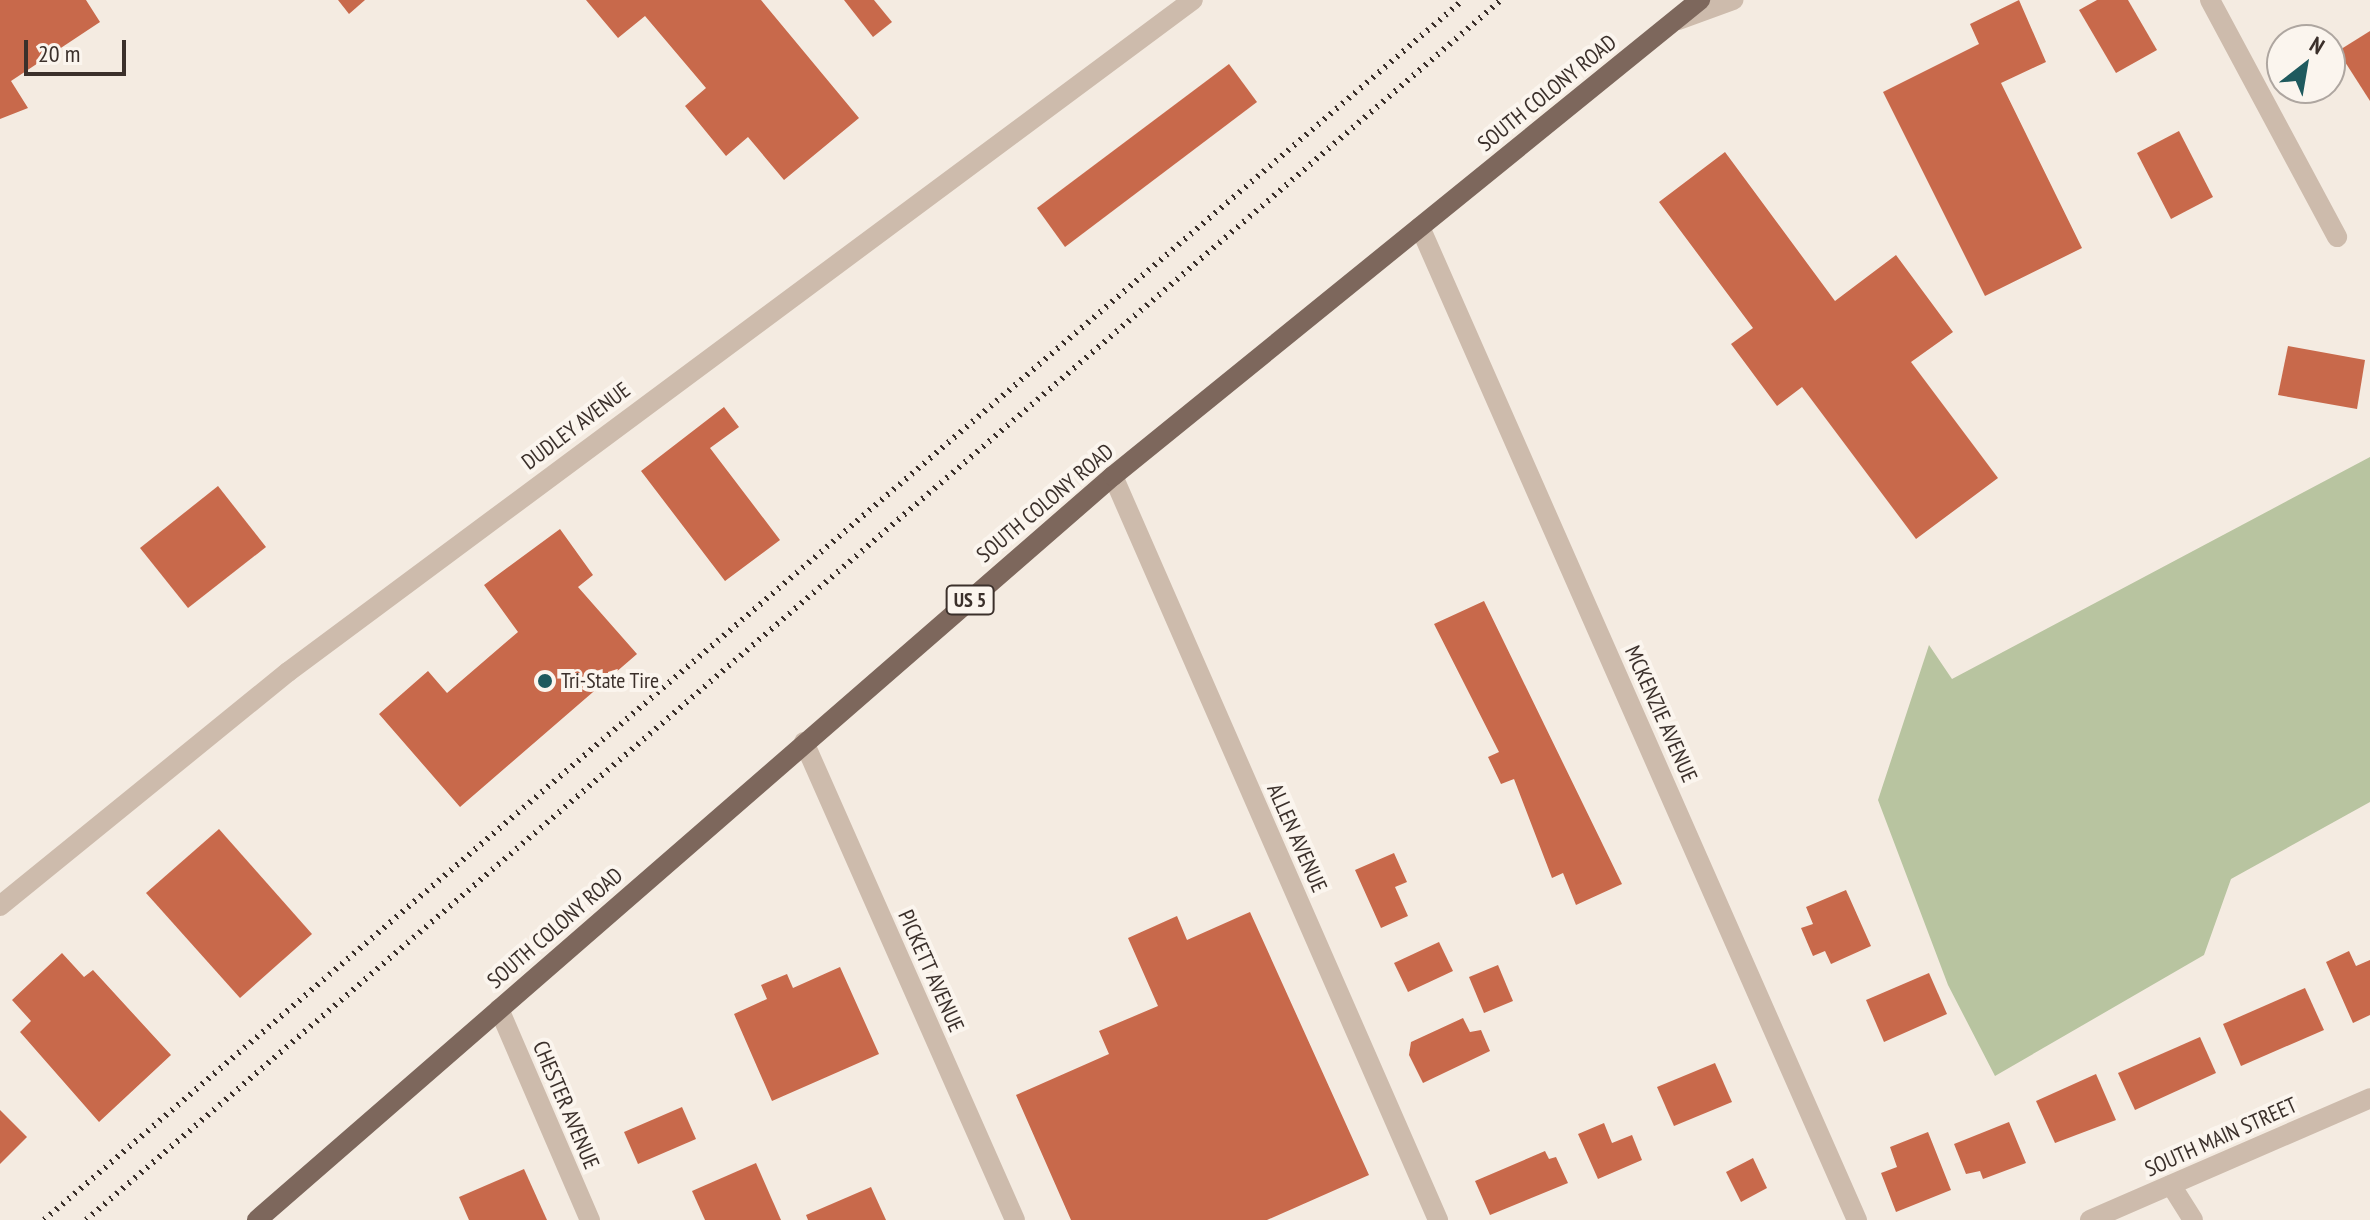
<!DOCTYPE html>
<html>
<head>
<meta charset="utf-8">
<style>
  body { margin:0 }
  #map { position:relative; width:2370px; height:1220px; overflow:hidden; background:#f4ebe1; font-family:"PT Sans Narrow",sans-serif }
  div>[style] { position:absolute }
  .green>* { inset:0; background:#b8c4a0 }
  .building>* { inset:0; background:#c8694b }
  .street>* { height:20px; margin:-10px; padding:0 10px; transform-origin:10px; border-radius:10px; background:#cdbbac }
  .primary>* { height:20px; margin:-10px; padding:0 10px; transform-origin:10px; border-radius:10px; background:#7d675c }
  .rail>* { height:6px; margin-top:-3px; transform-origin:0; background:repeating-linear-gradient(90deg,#3b302b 0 2px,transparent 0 8px) }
  .dots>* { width:22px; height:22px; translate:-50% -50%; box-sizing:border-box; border:4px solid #fbf5ee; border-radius:50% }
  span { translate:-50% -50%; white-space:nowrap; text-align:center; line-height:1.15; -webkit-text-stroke:8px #fbf5ee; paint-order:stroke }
  .shield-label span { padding:2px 6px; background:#fbf5ee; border:2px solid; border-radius:6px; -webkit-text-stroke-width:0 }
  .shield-label { font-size:20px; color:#3b302b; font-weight:700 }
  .street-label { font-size:22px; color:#3b302b }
  .poi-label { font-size:22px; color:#3b302b }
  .left { translate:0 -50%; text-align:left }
  .north { position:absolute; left:2266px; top:24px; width:80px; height:80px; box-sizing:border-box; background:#fbf5ee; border:2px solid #aea6a0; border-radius:50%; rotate:31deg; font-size:22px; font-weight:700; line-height:32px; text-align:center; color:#3b302b }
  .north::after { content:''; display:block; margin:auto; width:28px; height:36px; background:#1f5a5e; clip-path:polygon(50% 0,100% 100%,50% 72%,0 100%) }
  .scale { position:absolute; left:24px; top:40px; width:102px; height:36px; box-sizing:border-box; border:4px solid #3b302b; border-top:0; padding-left:10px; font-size:24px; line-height:28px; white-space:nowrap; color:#3b302b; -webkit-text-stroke:6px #fbf5ee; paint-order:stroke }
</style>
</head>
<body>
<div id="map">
  <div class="green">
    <i style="clip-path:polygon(2370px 457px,2370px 802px,2231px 879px,2204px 955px,1995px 1076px,1948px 985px,1878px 800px,1929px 645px,1952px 679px)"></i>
  </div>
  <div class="building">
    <i style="clip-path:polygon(0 0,86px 0,100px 22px,11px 81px,28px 108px,0 119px)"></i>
    <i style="clip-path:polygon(338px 0,365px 0,349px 14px)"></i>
    <i style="clip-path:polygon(586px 0,761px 0,859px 118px,784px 180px,748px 137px,726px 156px,685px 106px,706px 88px,645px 16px,618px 38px)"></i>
    <i style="clip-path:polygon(844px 0,874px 0,892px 22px,873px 37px)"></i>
    <i style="clip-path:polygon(2019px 0,2046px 62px,2001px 83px,2082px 248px,1985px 296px,1883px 92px,1979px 44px,1970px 24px)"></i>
    <i style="clip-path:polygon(2097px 0,2128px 0,2157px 50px,2116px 73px,2079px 10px)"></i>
    <i style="clip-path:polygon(2370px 31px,2370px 101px,2338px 51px)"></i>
    <i style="clip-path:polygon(1229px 64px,1257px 102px,1065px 247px,1037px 208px)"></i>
    <i style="clip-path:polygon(2179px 131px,2213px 197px,2171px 219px,2137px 153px)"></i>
    <i style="clip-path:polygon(1725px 152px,1835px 301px,1896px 255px,1953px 332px,1911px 362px,1998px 478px,1916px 539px,1802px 387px,1777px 406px,1731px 344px,1753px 328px,1659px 202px)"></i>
    <i style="clip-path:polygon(2288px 346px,2365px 360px,2357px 409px,2278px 395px)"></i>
    <i style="clip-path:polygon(724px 407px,739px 427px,710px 448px,780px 540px,725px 581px,641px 471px)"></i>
    <i style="clip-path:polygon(218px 486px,266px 547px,188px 608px,140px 548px)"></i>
    <i style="clip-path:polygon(560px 529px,593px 575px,578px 587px,637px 654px,460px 807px,379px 714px,428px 671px,447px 693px,518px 632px,484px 585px)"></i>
    <i style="clip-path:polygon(1484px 601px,1622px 884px,1576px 905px,1563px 873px,1552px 878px,1514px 779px,1501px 784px,1488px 757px,1499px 752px,1434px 624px)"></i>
    <i style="clip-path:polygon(219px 829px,312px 934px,240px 998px,146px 893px)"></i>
    <i style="clip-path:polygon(1394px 853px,1407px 882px,1395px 887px,1408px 916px,1381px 928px,1355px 870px)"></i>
    <i style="clip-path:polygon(1846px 890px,1871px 946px,1831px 964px,1825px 951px,1813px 956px,1801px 928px,1813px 924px,1806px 907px)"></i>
    <i style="clip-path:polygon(1250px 912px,1369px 1175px,1267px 1220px,1071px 1220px,1016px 1095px,1109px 1054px,1099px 1031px,1158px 1006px,1128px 938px,1177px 916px,1187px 940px)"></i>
    <i style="clip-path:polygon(1439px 942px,1453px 971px,1408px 992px,1394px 963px)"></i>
    <i style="clip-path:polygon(2349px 951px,2356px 966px,2370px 960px,2370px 1015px,2353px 1023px,2326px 962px)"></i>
    <i style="clip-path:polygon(62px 953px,84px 977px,93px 970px,171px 1055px,99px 1122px,20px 1032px,31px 1021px,12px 1000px)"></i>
    <i style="clip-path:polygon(1498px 965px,1513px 1001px,1484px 1013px,1469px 977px)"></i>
    <i style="clip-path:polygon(840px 967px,879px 1054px,772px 1101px,734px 1014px,767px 999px,761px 985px,787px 974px,793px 988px)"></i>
    <i style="clip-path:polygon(1929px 973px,1947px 1014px,1884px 1042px,1866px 1000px)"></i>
    <i style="clip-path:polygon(2305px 988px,2324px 1030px,2241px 1066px,2223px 1024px)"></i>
    <i style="clip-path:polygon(1463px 1018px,1470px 1032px,1481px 1030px,1490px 1051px,1423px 1083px,1409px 1055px,1411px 1042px)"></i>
    <i style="clip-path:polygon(2200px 1037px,2216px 1073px,2135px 1110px,2118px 1073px)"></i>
    <i style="clip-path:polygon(1715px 1063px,1732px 1102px,1674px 1126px,1657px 1087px)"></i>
    <i style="clip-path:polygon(2096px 1074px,2116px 1120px,2055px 1143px,2036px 1101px)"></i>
    <i style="clip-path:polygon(682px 1107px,696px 1139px,638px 1164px,624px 1132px)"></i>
    <i style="clip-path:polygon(0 1110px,27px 1137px,0 1164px)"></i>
    <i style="clip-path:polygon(2009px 1122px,2026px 1163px,1983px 1179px,1980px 1171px,1966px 1174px,1954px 1144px)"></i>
    <i style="clip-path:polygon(1604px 1123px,1612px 1143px,1632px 1135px,1642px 1160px,1598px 1179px,1578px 1134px)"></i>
    <i style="clip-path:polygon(1928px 1132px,1951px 1190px,1896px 1212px,1881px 1173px,1897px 1167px,1890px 1147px)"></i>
    <i style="clip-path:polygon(1545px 1151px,1549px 1159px,1556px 1157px,1568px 1183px,1490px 1215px,1475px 1181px)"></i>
    <i style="clip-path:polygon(1753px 1158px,1767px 1188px,1741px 1202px,1726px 1172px)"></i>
    <i style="clip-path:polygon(756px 1163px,781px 1220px,705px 1220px,692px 1191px)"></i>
    <i style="clip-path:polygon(524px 1169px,547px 1220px,469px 1220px,459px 1197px)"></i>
    <i style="clip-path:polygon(871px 1187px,886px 1220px,808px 1220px,806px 1215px)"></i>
  </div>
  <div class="street">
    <i style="left:2210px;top:0;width:269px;rotate:61.8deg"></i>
    <i style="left:1678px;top:20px;width:59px;rotate:-20deg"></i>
    <i style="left:1420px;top:227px;width:1085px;rotate:66.25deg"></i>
    <i style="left:1113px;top:476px;width:812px;rotate:66.4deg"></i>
    <i style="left:804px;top:742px;width:522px;rotate:66.18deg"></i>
    <i style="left:0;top:906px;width:371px;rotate:-39.1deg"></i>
    <i style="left:288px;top:672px;width:1127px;rotate:-36.6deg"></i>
    <i style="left:499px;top:1009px;width:230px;rotate:66.7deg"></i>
    <i style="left:2171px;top:1185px;width:41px;rotate:57.8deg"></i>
    <i style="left:2090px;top:1220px;width:305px;rotate:-23.5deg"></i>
  </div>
  <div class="primary">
    <i style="left:257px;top:1220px;width:1134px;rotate:-41deg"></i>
    <i style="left:1113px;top:476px;width:756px;rotate:-39.04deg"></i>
  </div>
  <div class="rail">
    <i style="left:44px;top:1220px;width:1871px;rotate:-40.69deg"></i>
    <i style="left:86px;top:1220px;width:1868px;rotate:-40.77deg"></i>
  </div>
  <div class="dots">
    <i style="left:545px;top:681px;background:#1f5a5e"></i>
  </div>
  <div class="shield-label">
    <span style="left:970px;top:600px">US 5</span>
  </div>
  <div class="street-label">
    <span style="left:1547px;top:93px;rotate:-39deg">SOUTH COLONY ROAD</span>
    <span style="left:576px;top:426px;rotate:-37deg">DUDLEY AVENUE</span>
    <span style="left:1045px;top:503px;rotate:-40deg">SOUTH COLONY ROAD</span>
    <span style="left:1661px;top:714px;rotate:66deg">MCKENZIE AVENUE</span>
    <span style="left:1297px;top:838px;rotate:66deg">ALLEN AVENUE</span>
    <span style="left:555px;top:928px;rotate:-41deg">SOUTH COLONY ROAD</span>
    <span style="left:931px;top:971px;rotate:66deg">PICKETT AVENUE</span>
    <span style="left:566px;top:1105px;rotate:67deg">CHESTER AVENUE</span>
    <span style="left:2221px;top:1137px;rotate:-24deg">SOUTH MAIN STREET</span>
  </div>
  <div class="poi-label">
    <span class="left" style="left:561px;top:681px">Tri-State Tire</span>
  </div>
  <div class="north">N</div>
  <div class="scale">20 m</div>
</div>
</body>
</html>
